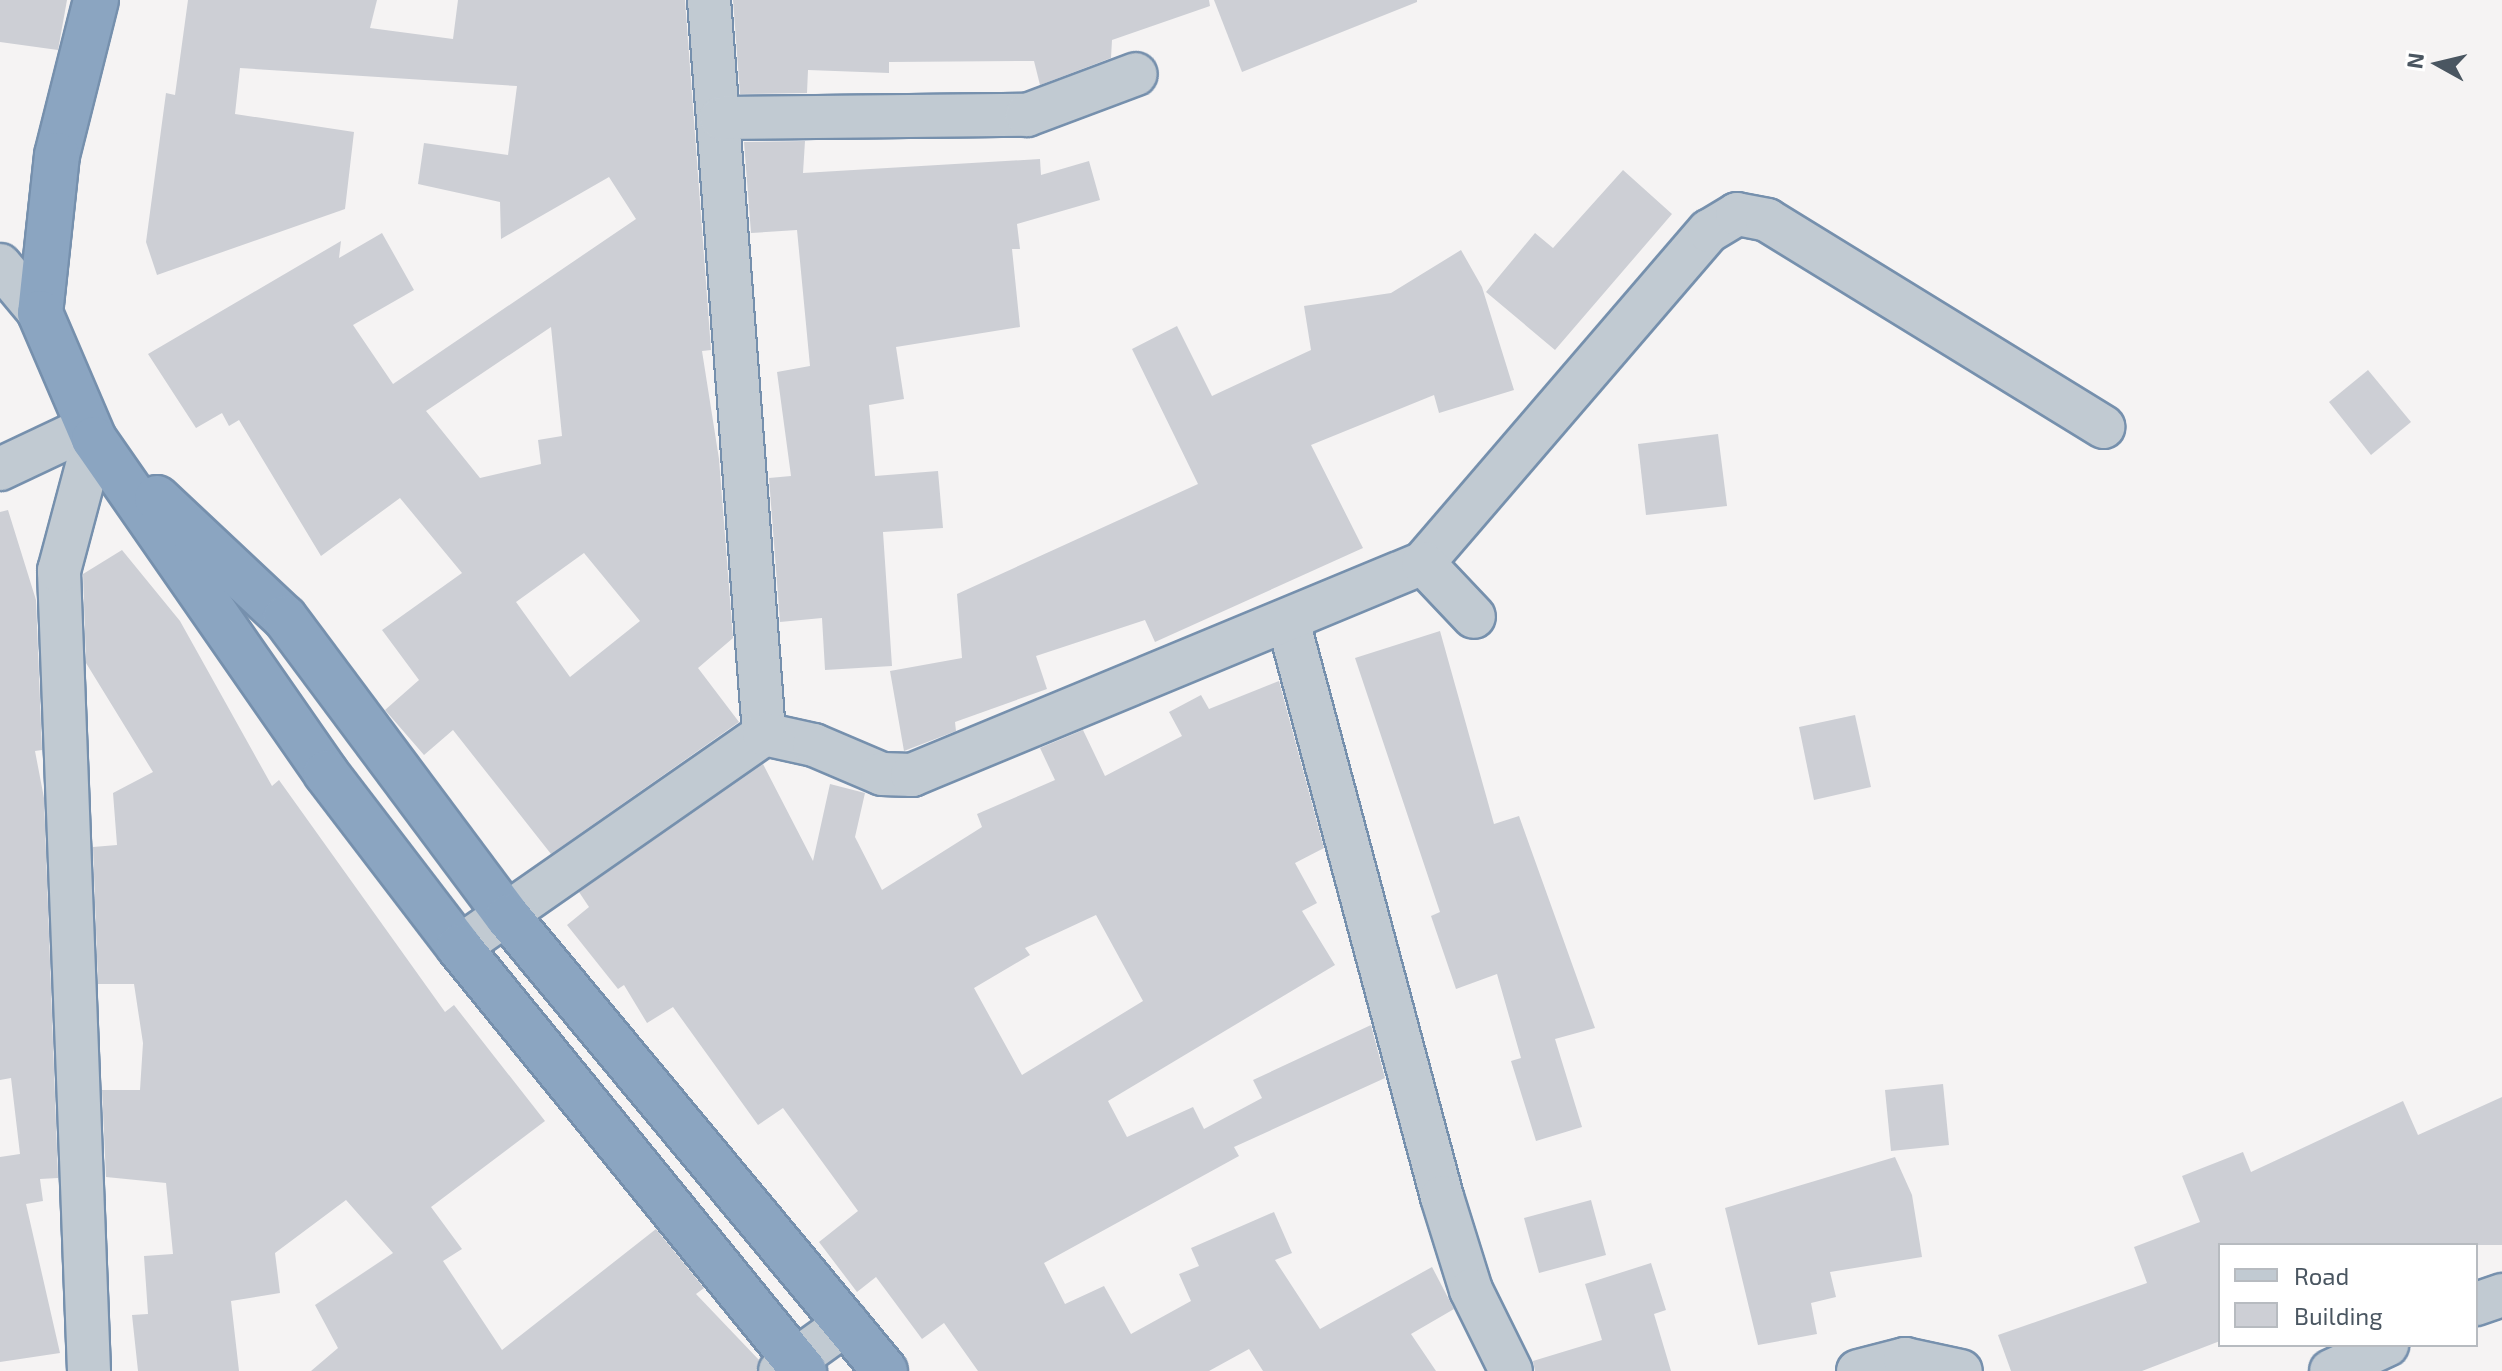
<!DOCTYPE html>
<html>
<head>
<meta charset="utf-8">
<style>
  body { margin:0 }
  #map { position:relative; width:2502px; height:1371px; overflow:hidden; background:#f5f3f3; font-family:"Exo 2",sans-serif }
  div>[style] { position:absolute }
  .building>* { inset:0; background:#cdcfd5 }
  .roads { filter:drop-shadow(2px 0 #7690ad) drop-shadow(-2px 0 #7690ad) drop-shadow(0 2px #7690ad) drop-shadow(0 -2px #7690ad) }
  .minor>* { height:42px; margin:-21px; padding:0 21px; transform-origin:21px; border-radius:21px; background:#c1cad2 }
  .highway>* { height:44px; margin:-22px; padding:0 22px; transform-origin:22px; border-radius:22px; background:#8ba5c1 }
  span { translate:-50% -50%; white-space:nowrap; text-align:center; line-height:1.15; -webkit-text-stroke:6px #fff; paint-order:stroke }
  .legend { position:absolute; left:2218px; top:1243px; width:260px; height:104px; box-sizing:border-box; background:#fff; border:2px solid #b7bbc0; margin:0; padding:10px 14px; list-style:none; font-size:24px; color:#4a5661 }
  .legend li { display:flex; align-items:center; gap:16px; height:40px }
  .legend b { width:40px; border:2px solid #b7bbc0 }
  .north { position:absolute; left:2398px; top:24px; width:80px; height:80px; -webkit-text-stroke:6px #fff; paint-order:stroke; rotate:278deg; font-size:22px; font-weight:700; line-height:32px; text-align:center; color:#4a5661 }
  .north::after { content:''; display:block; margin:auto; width:28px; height:36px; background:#4a5661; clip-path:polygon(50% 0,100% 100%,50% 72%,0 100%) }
</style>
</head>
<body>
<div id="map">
  <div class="building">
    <i style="clip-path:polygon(0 0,67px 0,58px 50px,0 42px)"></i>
    <i style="clip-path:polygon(evenodd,188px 0,377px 0,370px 28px,453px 39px,458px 0,685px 0,711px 350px,702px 351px,719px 459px,733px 638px,698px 668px,739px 722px,551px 854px,453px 730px,424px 755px,385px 710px,419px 680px,382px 630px,462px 573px,400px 498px,321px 556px,239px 420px,229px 426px,222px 413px,196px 428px,148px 354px,341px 241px,339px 258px,382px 233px,414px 290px,353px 325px,393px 384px,636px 219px,609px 177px,501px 239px,500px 202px,418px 184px,424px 143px,508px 155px,517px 86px,240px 68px,235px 114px,354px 132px,345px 209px,157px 275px,146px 242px,166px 93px,175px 95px,188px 0,551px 327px,562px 436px,538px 440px,541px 464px,480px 478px,426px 411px,551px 327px,188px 0,584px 553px,640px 621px,570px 677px,516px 602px,584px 553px)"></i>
    <i style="clip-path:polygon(733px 0,1209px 0,1210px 6px,1112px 40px,1111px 58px,1040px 85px,1034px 61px,889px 62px,889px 73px,808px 70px,807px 93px,740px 94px)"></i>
    <i style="clip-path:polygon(1214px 0,1417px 0,1417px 2px,1242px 72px)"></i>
    <i style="clip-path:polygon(805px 141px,803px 173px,1040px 159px,1041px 175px,1089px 161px,1100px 200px,1017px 224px,1020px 249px,1012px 249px,1020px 327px,896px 347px,904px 399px,869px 405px,875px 476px,938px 471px,943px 528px,883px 532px,892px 666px,825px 670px,822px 618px,780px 622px,769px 478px,791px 476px,777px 372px,810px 366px,797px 230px,751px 233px,744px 142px)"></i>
    <i style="clip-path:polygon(1623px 170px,1672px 214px,1555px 350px,1486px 292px,1535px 233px,1553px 248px)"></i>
    <i style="clip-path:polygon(1461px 250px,1482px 287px,1514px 390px,1439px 413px,1434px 395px,1311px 445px,1363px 548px,1155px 642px,1145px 620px,1036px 656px,1047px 689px,955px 722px,956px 731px,904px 751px,890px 671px,962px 658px,957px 594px,1198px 484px,1132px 349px,1177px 326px,1212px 396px,1311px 350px,1304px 306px,1391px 293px)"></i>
    <i style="clip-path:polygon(2368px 370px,2411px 422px,2371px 455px,2329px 402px)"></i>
    <i style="clip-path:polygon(1718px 434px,1727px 506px,1646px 515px,1638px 444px)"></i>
    <i style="clip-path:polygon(8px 510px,36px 600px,42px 750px,35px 751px,44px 798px,58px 1178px,40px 1179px,43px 1201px,26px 1204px,60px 1353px,0 1362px,0 1157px,20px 1154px,11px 1078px,0 1080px,0 512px)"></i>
    <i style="clip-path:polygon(122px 550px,180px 621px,272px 786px,279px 780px,445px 1012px,454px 1005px,545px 1121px,431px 1207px,462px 1249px,443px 1261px,502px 1350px,656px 1229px,704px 1288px,696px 1294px,759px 1360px,756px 1371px,311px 1371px,338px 1348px,315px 1305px,393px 1253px,346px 1200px,275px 1253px,280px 1293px,231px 1301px,239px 1371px,138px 1371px,132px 1315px,148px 1314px,144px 1256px,173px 1254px,166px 1183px,106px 1177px,102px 1090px,140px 1090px,143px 1043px,134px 984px,98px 984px,93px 847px,117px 845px,113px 793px,153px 772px,86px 663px,83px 574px)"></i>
    <i style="clip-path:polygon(1440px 631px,1494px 824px,1519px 816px,1595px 1028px,1555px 1039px,1582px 1127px,1536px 1141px,1511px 1061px,1521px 1058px,1497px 974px,1456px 989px,1431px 916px,1440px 912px,1355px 658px)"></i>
    <i style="clip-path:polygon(evenodd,1279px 681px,1324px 848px,1295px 863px,1317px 903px,1302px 911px,1335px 965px,1108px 1101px,1127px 1137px,1193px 1107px,1204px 1129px,1262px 1098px,1253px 1080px,1371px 1025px,1385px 1078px,1234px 1147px,1239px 1156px,1044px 1263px,1065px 1304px,1104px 1286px,1131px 1334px,1191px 1301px,1179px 1274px,1199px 1266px,1191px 1248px,1274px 1212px,1292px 1253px,1275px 1260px,1320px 1329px,1432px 1267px,1454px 1309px,1411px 1334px,1436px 1371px,1263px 1371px,1249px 1349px,1209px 1371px,978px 1371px,944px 1323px,922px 1339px,876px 1277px,857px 1292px,819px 1242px,858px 1211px,783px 1108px,758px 1125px,673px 1007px,647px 1023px,624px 985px,618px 989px,567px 925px,589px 907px,579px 892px,763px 764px,813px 861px,830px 784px,865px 793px,855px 837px,882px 890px,982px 827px,977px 814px,1055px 780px,1040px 748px,1083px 730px,1105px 776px,1182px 736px,1169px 712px,1201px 695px,1209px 709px,1279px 681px,1096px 915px,1143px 1001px,1022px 1075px,974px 988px,1030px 955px,1025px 948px,1096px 915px)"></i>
    <i style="clip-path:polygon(1855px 715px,1871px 787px,1814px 800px,1799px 727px)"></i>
    <i style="clip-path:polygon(1943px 1084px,1949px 1145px,1891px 1151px,1885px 1090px)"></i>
    <i style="clip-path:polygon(2502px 1097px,2502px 1245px,2220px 1245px,2220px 1341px,2142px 1371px,2011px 1371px,1998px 1335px,2147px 1283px,2134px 1247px,2200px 1222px,2182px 1176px,2243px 1152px,2251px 1172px,2403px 1101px,2418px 1135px)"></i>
    <i style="clip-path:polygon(1895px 1157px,1912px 1195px,1922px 1257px,1830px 1272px,1836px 1297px,1811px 1303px,1817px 1334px,1758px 1345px,1725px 1208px)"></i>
    <i style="clip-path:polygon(1591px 1200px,1606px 1255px,1539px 1273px,1524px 1218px)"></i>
    <i style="clip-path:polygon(1651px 1263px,1666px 1310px,1654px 1314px,1671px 1371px,1535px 1371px,1533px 1361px,1602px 1340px,1585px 1284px)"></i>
  </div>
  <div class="roads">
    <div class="minor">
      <i style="left:709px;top:0;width:736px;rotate:85.71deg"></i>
      <i style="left:721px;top:118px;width:306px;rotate:-0.6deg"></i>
      <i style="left:1027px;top:115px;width:116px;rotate:-20.6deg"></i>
      <i style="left:0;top:265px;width:62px;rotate:50.2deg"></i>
      <i style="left:0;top:469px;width:98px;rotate:-25.3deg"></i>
      <i style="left:1423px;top:563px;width:438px;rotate:-49.3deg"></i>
      <i style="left:1709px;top:231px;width:33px;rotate:-31deg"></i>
      <i style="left:1737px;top:214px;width:31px;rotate:11deg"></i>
      <i style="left:1767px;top:220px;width:395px;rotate:31.6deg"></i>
      <i style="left:1288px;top:621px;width:596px;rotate:75.03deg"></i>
      <i style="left:1442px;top:1197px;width:97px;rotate:72.7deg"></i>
      <i style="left:1471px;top:1290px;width:90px;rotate:63.7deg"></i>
      <i style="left:459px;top:947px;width:372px;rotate:-34.9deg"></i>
      <i style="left:764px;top:734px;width:51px;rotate:12.4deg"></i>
      <i style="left:814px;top:745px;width:74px;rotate:23.1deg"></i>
      <i style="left:882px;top:774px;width:30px;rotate:2deg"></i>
      <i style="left:912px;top:775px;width:553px;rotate:-22.53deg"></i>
      <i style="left:1423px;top:563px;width:74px;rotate:46.6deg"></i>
      <i style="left:2476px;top:1304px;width:28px;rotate:-19deg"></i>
      <i style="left:89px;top:1371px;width:801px;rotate:-92.15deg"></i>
      <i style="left:59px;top:571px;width:137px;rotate:-75.1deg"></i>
      <i style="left:780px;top:1371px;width:82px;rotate:-35.6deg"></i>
      <i style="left:1858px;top:1371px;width:49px;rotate:-14.3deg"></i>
      <i style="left:1905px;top:1359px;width:57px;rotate:12.1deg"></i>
      <i style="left:2331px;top:1371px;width:62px;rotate:-24.9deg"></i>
    </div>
    <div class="highway">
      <i style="left:96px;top:0;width:160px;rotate:104.1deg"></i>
      <i style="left:57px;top:155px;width:159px;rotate:96.1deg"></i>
      <i style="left:40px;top:313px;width:137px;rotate:66.8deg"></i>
      <i style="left:94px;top:439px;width:407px;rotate:55.2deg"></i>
      <i style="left:326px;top:773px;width:219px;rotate:52.6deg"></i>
      <i style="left:459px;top:947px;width:547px;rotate:50.87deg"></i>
      <i style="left:157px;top:498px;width:175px;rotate:43.2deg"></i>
      <i style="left:285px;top:618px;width:373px;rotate:53.3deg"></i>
      <i style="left:508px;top:917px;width:590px;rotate:50.29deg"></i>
    </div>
  </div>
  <ul class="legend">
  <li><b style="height:10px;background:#c1cad2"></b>Road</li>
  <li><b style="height:22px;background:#cdcfd5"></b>Building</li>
  </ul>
  <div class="north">N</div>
</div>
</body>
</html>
